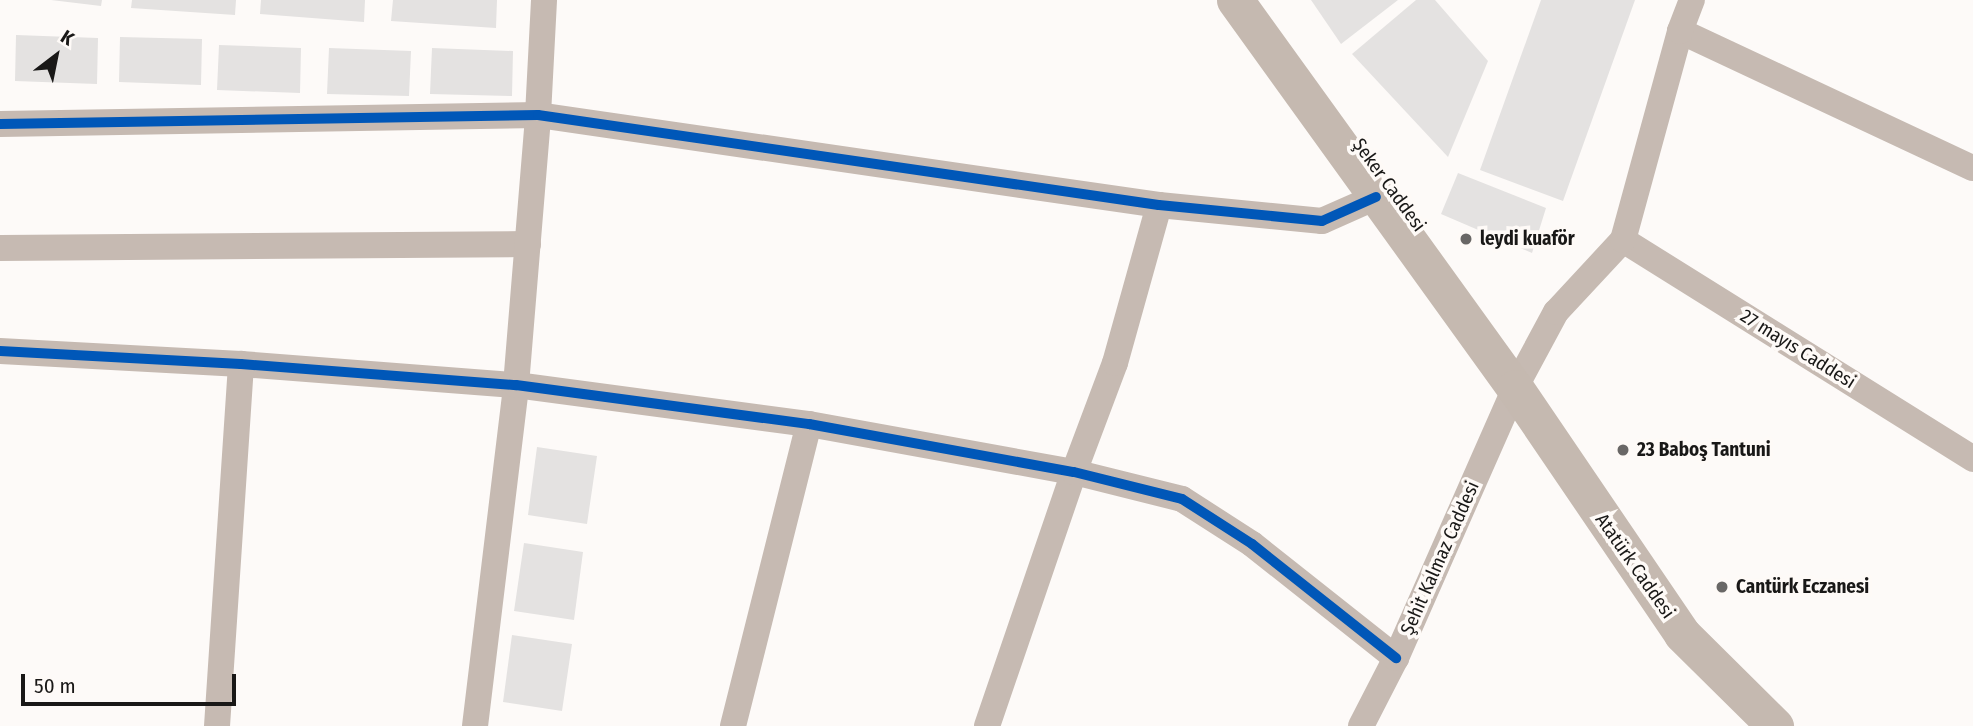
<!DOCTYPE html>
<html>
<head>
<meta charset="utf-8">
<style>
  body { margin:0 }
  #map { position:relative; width:1973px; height:726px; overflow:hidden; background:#fdfaf8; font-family:"Fira Sans Condensed",sans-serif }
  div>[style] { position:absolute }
  .building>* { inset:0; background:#e4e2e1 }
  .street>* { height:26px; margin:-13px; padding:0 13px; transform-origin:13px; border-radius:13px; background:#c6bab2 }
  .secondary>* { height:37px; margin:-18.5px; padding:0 18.5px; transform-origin:18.5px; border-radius:18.5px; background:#c5b9b0 }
  .cycleway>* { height:10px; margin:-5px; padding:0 5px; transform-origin:5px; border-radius:5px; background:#0057b8 }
  .dots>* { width:19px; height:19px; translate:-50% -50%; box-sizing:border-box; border:4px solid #fefaf7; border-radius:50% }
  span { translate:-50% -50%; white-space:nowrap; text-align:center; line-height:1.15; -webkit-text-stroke:7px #fefaf7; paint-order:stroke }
  .street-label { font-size:19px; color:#191817 }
  .poi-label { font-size:19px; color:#191817; font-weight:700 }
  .left { translate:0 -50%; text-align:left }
  .north { position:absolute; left:21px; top:21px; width:70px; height:70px; -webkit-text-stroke:5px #fefaf7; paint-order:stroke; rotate:32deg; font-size:19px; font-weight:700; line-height:28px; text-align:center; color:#191817 }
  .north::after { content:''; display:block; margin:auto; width:24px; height:32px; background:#191817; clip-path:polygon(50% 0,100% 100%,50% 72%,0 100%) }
  .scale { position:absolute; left:21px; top:674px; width:215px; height:32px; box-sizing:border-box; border:4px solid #191817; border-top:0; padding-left:9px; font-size:21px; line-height:24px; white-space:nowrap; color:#191817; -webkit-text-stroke:5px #fefaf7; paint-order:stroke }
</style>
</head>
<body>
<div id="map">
  <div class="building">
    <i style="clip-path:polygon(51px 0,102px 0,101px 6px)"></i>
    <i style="clip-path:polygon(132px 0,236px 0,235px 15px,131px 8px)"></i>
    <i style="clip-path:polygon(261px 0,365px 0,364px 22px,260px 14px)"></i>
    <i style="clip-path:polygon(393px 0,497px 0,496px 28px,391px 21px)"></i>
    <i style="clip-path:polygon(1311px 0,1398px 0,1341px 44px)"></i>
    <i style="clip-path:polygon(1416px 0,1435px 0,1488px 61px,1448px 157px,1352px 54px)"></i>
    <i style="clip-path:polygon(1541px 0,1635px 0,1563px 201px,1480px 170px)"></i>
    <i style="clip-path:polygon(16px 35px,98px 38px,97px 84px,15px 81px)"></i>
    <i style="clip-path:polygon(120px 37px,202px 39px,201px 85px,119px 82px)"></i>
    <i style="clip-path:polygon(219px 45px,301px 48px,300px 93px,217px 90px)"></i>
    <i style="clip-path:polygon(329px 48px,411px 51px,409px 96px,327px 94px)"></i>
    <i style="clip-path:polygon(432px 48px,513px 51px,512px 96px,430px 94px)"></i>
    <i style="clip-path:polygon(1458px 173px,1546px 208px,1532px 253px,1441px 214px)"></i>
    <i style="clip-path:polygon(537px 447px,597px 456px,587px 524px,528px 515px)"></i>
    <i style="clip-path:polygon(524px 543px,583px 552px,574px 620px,514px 611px)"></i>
    <i style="clip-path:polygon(512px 635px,572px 644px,562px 711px,503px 702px)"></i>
  </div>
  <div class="street">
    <i style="left:1680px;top:31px;width:323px;rotate:25.1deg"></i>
    <i style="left:0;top:124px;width:538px;rotate:-0.96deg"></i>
    <i style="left:538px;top:115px;width:627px;rotate:8.25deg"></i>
    <i style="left:1159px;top:205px;width:164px;rotate:5.6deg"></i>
    <i style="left:1322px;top:221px;width:59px;rotate:-24deg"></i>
    <i style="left:1623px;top:240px;width:413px;rotate:32deg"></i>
    <i style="left:0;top:248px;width:528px;rotate:-0.43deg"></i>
    <i style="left:0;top:351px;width:241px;rotate:3.1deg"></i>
    <i style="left:241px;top:364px;width:276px;rotate:4.4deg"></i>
    <i style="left:516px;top:385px;width:296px;rotate:7.6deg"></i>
    <i style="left:809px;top:424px;width:269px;rotate:10.3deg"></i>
    <i style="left:1074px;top:472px;width:111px;rotate:14deg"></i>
    <i style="left:1182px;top:499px;width:83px;rotate:32.7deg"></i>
    <i style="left:1252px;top:544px;width:184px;rotate:38.4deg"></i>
    <i style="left:217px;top:726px;width:363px;rotate:-86.2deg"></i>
    <i style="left:475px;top:726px;width:343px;rotate:-83.1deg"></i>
    <i style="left:516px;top:385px;width:271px;rotate:-85.3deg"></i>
    <i style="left:538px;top:115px;width:115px;rotate:-87deg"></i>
    <i style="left:733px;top:726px;width:311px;rotate:-75.9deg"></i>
    <i style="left:987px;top:726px;width:268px;rotate:-71.1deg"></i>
    <i style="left:1074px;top:472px;width:116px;rotate:-69.4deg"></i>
    <i style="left:1115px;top:363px;width:164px;rotate:-74.4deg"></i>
    <i style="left:1361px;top:726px;width:76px;rotate:-62.8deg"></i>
    <i style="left:1396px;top:658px;width:295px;rotate:-66.2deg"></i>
    <i style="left:1515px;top:388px;width:86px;rotate:-61.7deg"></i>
    <i style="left:1556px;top:312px;width:98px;rotate:-47.1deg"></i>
    <i style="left:1623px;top:240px;width:217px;rotate:-74.7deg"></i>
    <i style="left:1680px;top:31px;width:33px;rotate:-69deg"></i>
  </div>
  <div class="secondary">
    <i style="left:1235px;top:0;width:478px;rotate:54.2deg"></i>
    <i style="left:1515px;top:388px;width:297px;rotate:55.8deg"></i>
    <i style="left:1682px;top:634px;width:131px;rotate:44.7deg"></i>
  </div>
  <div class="cycleway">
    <i style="left:0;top:124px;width:538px;rotate:-0.96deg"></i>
    <i style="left:538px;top:115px;width:627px;rotate:8.25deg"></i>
    <i style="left:1159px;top:205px;width:164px;rotate:5.6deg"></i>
    <i style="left:1322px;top:221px;width:59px;rotate:-24deg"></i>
    <i style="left:0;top:351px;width:241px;rotate:3.1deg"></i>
    <i style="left:241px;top:364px;width:276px;rotate:4.4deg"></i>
    <i style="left:516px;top:385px;width:296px;rotate:7.6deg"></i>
    <i style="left:809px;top:424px;width:269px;rotate:10.3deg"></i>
    <i style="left:1074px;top:472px;width:111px;rotate:14deg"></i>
    <i style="left:1182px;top:499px;width:83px;rotate:32.7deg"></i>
    <i style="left:1252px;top:544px;width:184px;rotate:38.4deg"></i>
  </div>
  <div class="dots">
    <i style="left:1466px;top:239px;background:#696766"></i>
    <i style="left:1623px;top:450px;background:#696766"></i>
    <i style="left:1722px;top:587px;background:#696766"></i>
  </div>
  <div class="street-label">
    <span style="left:1389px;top:185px;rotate:54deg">Şeker Caddesi</span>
    <span style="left:1798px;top:349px;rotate:32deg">27 mayıs Caddesi</span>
    <span style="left:1440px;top:558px;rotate:-66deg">Şehit Kalmaz Caddesi</span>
    <span style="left:1635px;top:566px;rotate:55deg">Atatürk Caddesi</span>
  </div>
  <div class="poi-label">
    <span class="left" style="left:1480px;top:239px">leydi kuaför</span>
    <span class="left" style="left:1637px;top:450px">23 Baboş Tantuni</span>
    <span class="left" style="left:1736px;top:587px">Cantürk Eczanesi</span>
  </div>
  <div class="north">K</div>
  <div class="scale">50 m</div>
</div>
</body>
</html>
